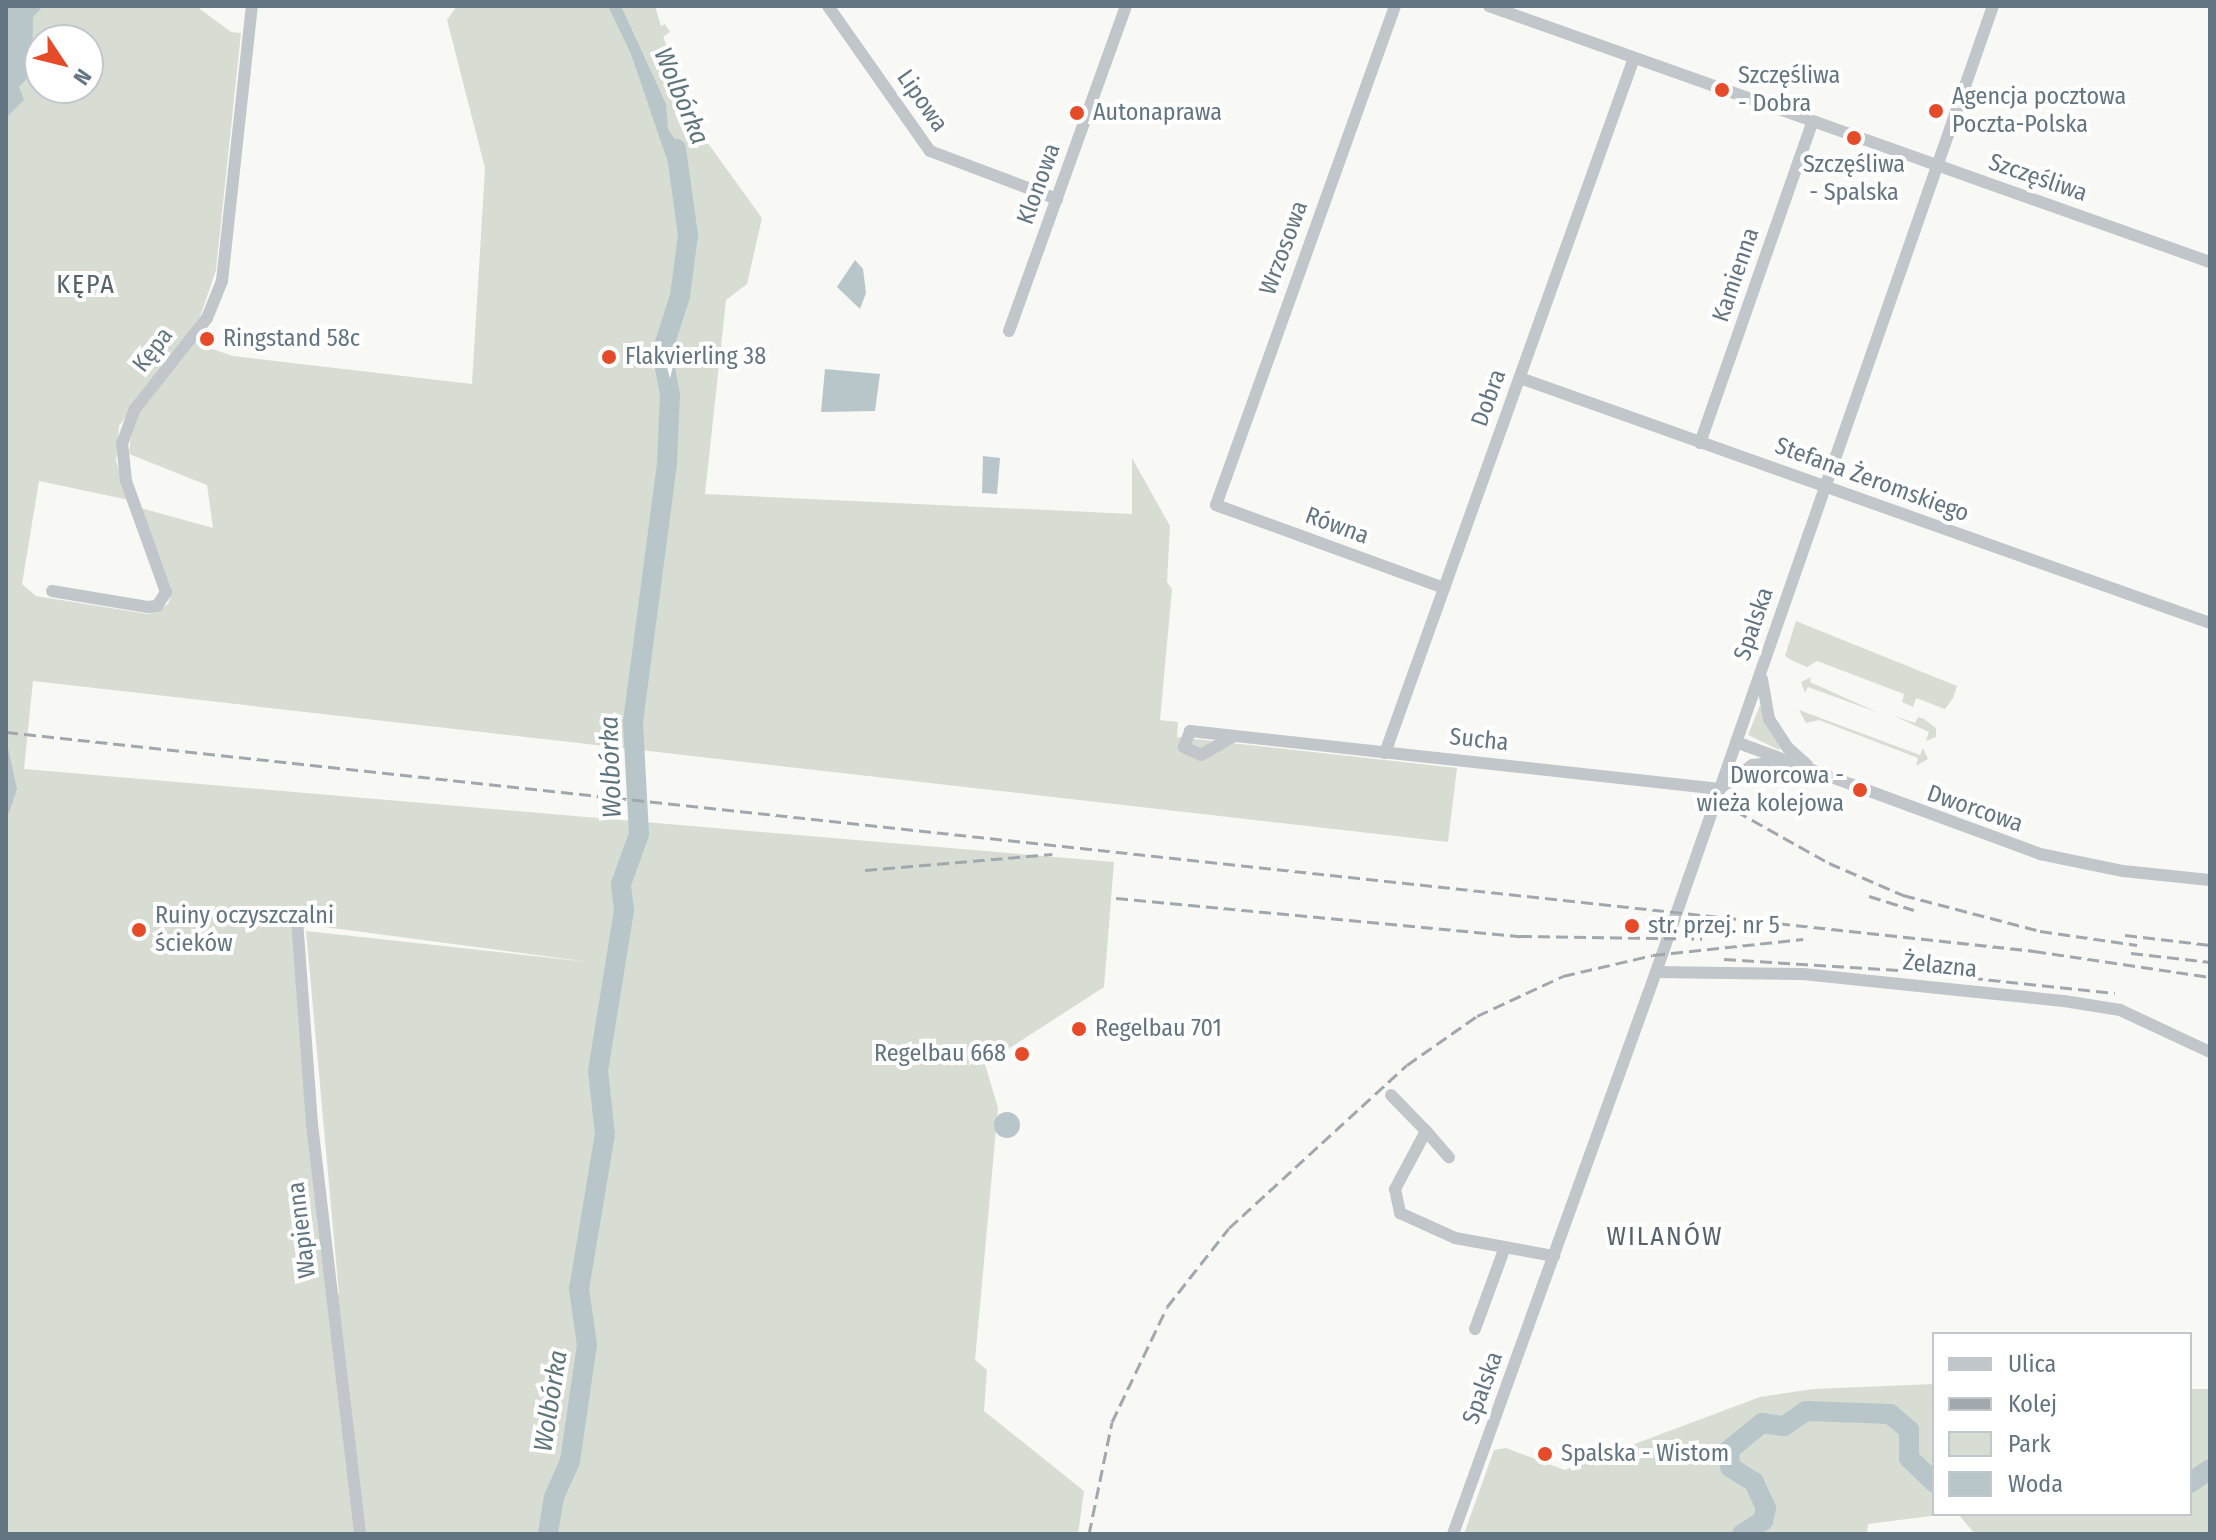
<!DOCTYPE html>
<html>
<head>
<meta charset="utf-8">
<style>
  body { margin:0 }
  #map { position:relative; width:2216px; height:1540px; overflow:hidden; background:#f8f8f5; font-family:"Fira Sans Condensed",sans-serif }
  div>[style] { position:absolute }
  .green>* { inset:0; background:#d8ddd4 }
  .water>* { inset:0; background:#b8c6c9 }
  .round { border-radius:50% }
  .river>* { height:20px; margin:-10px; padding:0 10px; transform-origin:10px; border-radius:10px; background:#b8c6c9 }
  .minor>* { height:12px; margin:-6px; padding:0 6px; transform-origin:6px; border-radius:6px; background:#c1c6ca }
  .rail>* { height:3px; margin-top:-1.5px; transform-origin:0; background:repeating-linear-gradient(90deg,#a0a8ae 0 12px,transparent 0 18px) }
  .dots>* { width:22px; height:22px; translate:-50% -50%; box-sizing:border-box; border:4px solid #fff; border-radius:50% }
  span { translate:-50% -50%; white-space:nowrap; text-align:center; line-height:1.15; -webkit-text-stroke:8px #fff; paint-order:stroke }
  .poi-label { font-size:24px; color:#637581 }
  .left { translate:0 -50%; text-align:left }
  .right { translate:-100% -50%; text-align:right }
  .street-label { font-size:24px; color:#637581 }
  .water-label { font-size:26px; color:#5e757b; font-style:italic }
  .neighbourhood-label { font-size:26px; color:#55636c; letter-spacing:2px }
  .frame { position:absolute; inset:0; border:8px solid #637581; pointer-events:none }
  .legend { position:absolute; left:1932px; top:1332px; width:260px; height:184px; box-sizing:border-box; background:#fff; border:2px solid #c1c8cd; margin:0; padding:10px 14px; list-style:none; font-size:24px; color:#637581 }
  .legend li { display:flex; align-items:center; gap:16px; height:40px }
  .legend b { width:40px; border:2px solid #c1c8cd }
  .north { position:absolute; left:24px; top:24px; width:80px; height:80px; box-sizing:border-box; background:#fff; border:2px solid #c1c8cd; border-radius:50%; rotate:125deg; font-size:22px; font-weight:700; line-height:32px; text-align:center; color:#637581 }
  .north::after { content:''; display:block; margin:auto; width:28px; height:36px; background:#e54b29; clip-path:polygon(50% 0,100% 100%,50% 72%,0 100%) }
</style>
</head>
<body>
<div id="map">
  <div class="green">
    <i style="clip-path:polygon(evenodd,6px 6px,196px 6px,231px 32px,241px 33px,216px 270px,200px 317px,119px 426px,116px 461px,129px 500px,39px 481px,22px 584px,36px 596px,148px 614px,168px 604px,172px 591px,141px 508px,213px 528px,207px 485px,129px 454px,131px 433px,139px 413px,195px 343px,233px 356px,472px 384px,485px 168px,447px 20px,457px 6px,655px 6px,661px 26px,665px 24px,670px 32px,663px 37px,701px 125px,697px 128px,762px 218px,747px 284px,726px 300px,705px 494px,1132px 514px,1132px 458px,1170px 526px,1167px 582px,1172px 589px,1160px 720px,1178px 722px,1177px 737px,1457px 768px,1448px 842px,33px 681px,24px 769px,1114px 862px,1104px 987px,985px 1064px,998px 1108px,975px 1360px,987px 1370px,984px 1411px,1084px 1491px,1078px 1534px,362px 1534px,335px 1294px,339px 1294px,306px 931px,589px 962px,294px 923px,307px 1126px,355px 1534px,6px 1534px,6px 6px,40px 40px,88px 40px,88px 88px,40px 88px,40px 40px)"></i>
    <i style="clip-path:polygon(1796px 621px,1957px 686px,1953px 698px,1945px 709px,1916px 698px,1913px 707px,1902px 702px,1904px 694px,1817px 661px,1807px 667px,1791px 660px,1785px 656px)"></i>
    <i style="clip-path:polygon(1811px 677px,1810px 682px,1879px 713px,1808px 687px,1805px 693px,1801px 682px)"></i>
    <i style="clip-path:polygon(1760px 705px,1781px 748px,1779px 750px,1748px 735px)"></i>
    <i style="clip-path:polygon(1799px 710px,1920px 755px,1923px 748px,1928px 759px,1916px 766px,1918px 758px,1819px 720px,1806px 723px)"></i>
    <i style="clip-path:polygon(1892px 715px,1915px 723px,1918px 717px,1924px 719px,1936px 728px,1936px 737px,1926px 741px,1929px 732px)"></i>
    <i style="clip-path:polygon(1934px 1384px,1934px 1514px,1947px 1514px,1868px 1524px,1867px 1534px,1464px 1534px,1494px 1450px,1506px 1448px,1565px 1470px,1760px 1397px,1813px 1389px)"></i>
    <i style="clip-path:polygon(2190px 1389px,2210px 1389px,2210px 1534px,1975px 1534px,1958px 1514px,2190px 1514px)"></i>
  </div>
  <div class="water">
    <i style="clip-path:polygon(6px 6px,43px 6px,33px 17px,32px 73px,19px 87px,24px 100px,6px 118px)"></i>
    <i style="clip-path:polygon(608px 6px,621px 6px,666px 104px,668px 129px,687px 158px,688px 172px,674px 180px,631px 54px)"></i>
    <i style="clip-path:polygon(855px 260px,863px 269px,866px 293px,860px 309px,837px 287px)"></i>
    <i style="clip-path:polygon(825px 369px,880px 374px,875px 411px,821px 412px)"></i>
    <i style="clip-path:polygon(983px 456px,1000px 458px,997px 494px,982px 493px)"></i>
    <i style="clip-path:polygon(6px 693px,8px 748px,17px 789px,6px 821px)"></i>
    <i class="round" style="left:994px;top:1112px;width:26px;height:26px"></i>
  </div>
  <div class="river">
    <i style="left:2190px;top:1483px;width:24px;rotate:-35deg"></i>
    <i style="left:548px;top:1534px;width:37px;rotate:-81deg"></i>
    <i style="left:554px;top:1497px;width:39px;rotate:-66deg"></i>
    <i style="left:570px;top:1461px;width:117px;rotate:-81.7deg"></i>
    <i style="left:587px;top:1345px;width:57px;rotate:-98.1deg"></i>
    <i style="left:579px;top:1289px;width:157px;rotate:-80.5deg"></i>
    <i style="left:605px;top:1134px;width:63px;rotate:-96.3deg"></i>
    <i style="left:598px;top:1071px;width:163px;rotate:-80.8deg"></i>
    <i style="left:624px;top:910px;width:26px;rotate:-97deg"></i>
    <i style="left:621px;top:884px;width:53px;rotate:-70.2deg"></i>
    <i style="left:639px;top:834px;width:112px;rotate:-93.1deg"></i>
    <i style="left:633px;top:722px;width:261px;rotate:-82.5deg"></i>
    <i style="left:667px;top:463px;width:68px;rotate:-87.5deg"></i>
    <i style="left:670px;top:395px;width:44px;rotate:-100.5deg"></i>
    <i style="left:662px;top:352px;width:59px;rotate:-72.2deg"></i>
    <i style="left:680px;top:296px;width:62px;rotate:-82.5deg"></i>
    <i style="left:688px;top:235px;width:87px;rotate:-97.9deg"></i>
    <i style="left:1742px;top:1534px;width:25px;rotate:-32deg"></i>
    <i style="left:1763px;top:1521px;width:13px;rotate:-77deg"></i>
    <i style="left:1766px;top:1508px;width:29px;rotate:-115deg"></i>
    <i style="left:1754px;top:1482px;width:28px;rotate:-148deg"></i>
    <i style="left:1730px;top:1467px;width:17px;rotate:-93deg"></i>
    <i style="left:1729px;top:1450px;width:43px;rotate:-39.3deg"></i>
    <i style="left:1762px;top:1423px;width:22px;rotate:8deg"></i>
    <i style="left:1784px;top:1426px;width:27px;rotate:-34deg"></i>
    <i style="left:1806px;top:1411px;width:84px;rotate:2deg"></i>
    <i style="left:1890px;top:1414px;width:25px;rotate:40deg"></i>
    <i style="left:1909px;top:1430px;width:28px;rotate:90deg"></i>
    <i style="left:1909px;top:1458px;width:35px;rotate:44deg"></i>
  </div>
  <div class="minor">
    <i style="left:828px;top:6px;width:177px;rotate:54.9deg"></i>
    <i style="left:930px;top:151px;width:136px;rotate:20.7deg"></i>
    <i style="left:1395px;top:6px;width:530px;rotate:109.73deg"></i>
    <i style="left:1216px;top:505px;width:243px;rotate:20deg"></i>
    <i style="left:1489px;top:6px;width:765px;rotate:19.55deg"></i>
    <i style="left:1009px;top:331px;width:345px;rotate:-70.2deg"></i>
    <i style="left:1520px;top:378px;width:732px;rotate:19.55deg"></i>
    <i style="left:1700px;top:443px;width:339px;rotate:-70.7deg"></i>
    <i style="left:52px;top:591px;width:97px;rotate:9.5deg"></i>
    <i style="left:148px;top:607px;width:9px;rotate:-6deg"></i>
    <i style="left:157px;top:606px;width:17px;rotate:-57deg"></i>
    <i style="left:166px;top:592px;width:118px;rotate:-109.8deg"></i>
    <i style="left:126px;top:481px;width:37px;rotate:-96deg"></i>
    <i style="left:122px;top:444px;width:37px;rotate:-70deg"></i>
    <i style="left:135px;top:409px;width:116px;rotate:-51.6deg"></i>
    <i style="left:207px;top:318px;width:40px;rotate:-68deg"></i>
    <i style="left:222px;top:281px;width:277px;rotate:-83.8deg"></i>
    <i style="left:1762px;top:679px;width:41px;rotate:80.1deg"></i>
    <i style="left:1769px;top:719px;width:33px;rotate:57deg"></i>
    <i style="left:1787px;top:747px;width:27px;rotate:42deg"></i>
    <i style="left:1234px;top:736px;width:38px;rotate:150deg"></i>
    <i style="left:1201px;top:755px;width:19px;rotate:-155deg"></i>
    <i style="left:1184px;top:747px;width:17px;rotate:-69deg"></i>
    <i style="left:1190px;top:731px;width:533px;rotate:6.25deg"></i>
    <i style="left:1736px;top:742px;width:324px;rotate:20.2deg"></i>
    <i style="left:2040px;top:854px;width:85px;rotate:11.6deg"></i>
    <i style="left:2123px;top:871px;width:87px;rotate:5.9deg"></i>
    <i style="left:1385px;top:753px;width:738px;rotate:-70.29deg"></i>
    <i style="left:1722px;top:787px;width:37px;rotate:-36deg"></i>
    <i style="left:1752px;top:765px;width:27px;rotate:-6deg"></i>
    <i style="left:297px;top:920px;width:205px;rotate:85.8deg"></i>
    <i style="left:312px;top:1124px;width:413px;rotate:83.3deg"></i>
    <i style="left:1656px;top:972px;width:147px;rotate:0.8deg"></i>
    <i style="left:1803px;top:974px;width:262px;rotate:5.9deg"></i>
    <i style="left:2064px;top:1001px;width:57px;rotate:9.1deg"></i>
    <i style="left:2120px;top:1010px;width:99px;rotate:25deg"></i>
    <i style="left:1391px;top:1095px;width:50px;rotate:45.8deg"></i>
    <i style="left:1426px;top:1131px;width:66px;rotate:118.1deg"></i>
    <i style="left:1395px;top:1189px;width:25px;rotate:78deg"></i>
    <i style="left:1400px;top:1213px;width:60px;rotate:24.4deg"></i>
    <i style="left:1455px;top:1238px;width:101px;rotate:10.3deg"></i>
    <i style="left:1426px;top:1131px;width:35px;rotate:49deg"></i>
    <i style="left:1475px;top:1329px;width:87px;rotate:-69.9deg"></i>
    <i style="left:1453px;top:1534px;width:598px;rotate:-70.14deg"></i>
    <i style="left:1656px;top:972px;width:1023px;rotate:-70.77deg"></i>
  </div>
  <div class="rail">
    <i style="left:6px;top:732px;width:2040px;rotate:6.16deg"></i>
    <i style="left:2034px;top:951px;width:178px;rotate:8.4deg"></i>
    <i style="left:1736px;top:811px;width:107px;rotate:29.2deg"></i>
    <i style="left:1829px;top:863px;width:81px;rotate:23.4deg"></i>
    <i style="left:1903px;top:895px;width:142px;rotate:14.7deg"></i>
    <i style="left:2040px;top:931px;width:98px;rotate:8.2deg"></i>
    <i style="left:865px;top:870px;width:188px;rotate:-4.9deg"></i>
    <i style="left:1869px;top:896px;width:47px;rotate:17.3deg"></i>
    <i style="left:1116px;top:898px;width:406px;rotate:5.4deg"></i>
    <i style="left:1520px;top:936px;width:182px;rotate:0.9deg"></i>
    <i style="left:2125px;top:935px;width:86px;rotate:6.7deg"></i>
    <i style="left:2131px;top:953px;width:80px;rotate:6.5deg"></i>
    <i style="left:1724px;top:959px;width:175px;rotate:3.6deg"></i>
    <i style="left:1899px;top:970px;width:217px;rotate:6.1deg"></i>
    <i style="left:1089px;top:1534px;width:114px;rotate:-78.4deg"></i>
    <i style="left:1112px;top:1422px;width:127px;rotate:-64.4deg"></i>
    <i style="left:1167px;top:1307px;width:100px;rotate:-51.9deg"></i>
    <i style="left:1229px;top:1228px;width:241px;rotate:-42.5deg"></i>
    <i style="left:1407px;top:1065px;width:85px;rotate:-35deg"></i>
    <i style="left:1477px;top:1016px;width:95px;rotate:-24.9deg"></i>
    <i style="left:1563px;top:976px;width:92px;rotate:-13.1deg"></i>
    <i style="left:1653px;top:955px;width:151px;rotate:-6.1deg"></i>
  </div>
  <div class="dots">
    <i style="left:1722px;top:90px;background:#e54b29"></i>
    <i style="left:1936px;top:111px;background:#e54b29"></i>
    <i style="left:1077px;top:113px;background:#e54b29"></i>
    <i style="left:1854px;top:138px;background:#e54b29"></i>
    <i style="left:207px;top:339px;background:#e54b29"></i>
    <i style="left:609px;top:357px;background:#e54b29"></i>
    <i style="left:1860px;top:790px;background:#e54b29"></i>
    <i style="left:1632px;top:926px;background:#e54b29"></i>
    <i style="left:139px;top:930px;background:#e54b29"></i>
    <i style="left:1079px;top:1029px;background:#e54b29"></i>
    <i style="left:1022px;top:1054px;background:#e54b29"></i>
    <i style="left:1545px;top:1454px;background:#e54b29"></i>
  </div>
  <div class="poi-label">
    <span class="left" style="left:1738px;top:90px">Szczęśliwa<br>- Dobra</span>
    <span class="left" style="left:1952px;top:111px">Agencja pocztowa<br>Poczta-Polska</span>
    <span class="left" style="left:1093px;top:113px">Autonaprawa</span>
    <span style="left:1854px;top:179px">Szczęśliwa<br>- Spalska</span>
    <span class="left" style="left:223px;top:339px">Ringstand 58c</span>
    <span class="left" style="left:625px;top:357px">Flakvierling 38</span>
    <span class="right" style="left:1844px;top:790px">Dworcowa -<br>wieża kolejowa</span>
    <span class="left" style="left:155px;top:930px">Ruiny oczyszczalni<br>ścieków</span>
    <span class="left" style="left:1648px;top:926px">str. przej. nr 5</span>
    <span class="left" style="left:1095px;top:1029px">Regelbau 701</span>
    <span class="right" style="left:1006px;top:1054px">Regelbau 668</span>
    <span class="left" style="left:1561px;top:1454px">Spalska - Wistom</span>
  </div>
  <div class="street-label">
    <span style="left:922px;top:101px;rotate:55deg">Lipowa</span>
    <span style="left:2038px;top:178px;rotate:19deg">Szczęśliwa</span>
    <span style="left:1039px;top:184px;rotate:-70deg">Klonowa</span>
    <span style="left:1284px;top:248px;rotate:-70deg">Wrzosowa</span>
    <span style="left:1736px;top:275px;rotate:-71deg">Kamienna</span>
    <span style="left:153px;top:350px;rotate:-52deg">Kępa</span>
    <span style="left:1489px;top:398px;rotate:-70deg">Dobra</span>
    <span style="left:1872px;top:480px;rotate:20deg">Stefana Żeromskiego</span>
    <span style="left:1337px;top:526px;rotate:20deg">Równa</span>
    <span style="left:1754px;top:624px;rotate:-71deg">Spalska</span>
    <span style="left:1479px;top:740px;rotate:6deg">Sucha</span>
    <span style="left:1975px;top:809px;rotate:19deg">Dworcowa</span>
    <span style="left:1940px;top:966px;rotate:6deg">Żelazna</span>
    <span style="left:302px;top:1230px;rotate:-97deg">Wapienna</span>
    <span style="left:1483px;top:1388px;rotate:-70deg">Spalska</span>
  </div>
  <div class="water-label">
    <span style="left:681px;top:96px;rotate:67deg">Wolbórka</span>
    <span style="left:611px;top:767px;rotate:-92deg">Wolbórka</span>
    <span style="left:551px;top:1401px;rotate:-81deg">Wolbórka</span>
  </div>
  <div class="neighbourhood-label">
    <span style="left:86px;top:285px">KĘPA</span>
    <span style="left:1665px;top:1237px">WILANÓW</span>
  </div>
  <div class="frame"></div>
  <ul class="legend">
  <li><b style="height:10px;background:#c1c6ca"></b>Ulica</li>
  <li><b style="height:10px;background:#a0a8ae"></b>Kolej</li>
  <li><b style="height:22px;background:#d8ddd4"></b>Park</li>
  <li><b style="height:22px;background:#b8c6c9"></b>Woda</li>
  </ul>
  <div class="north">N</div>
</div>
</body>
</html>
